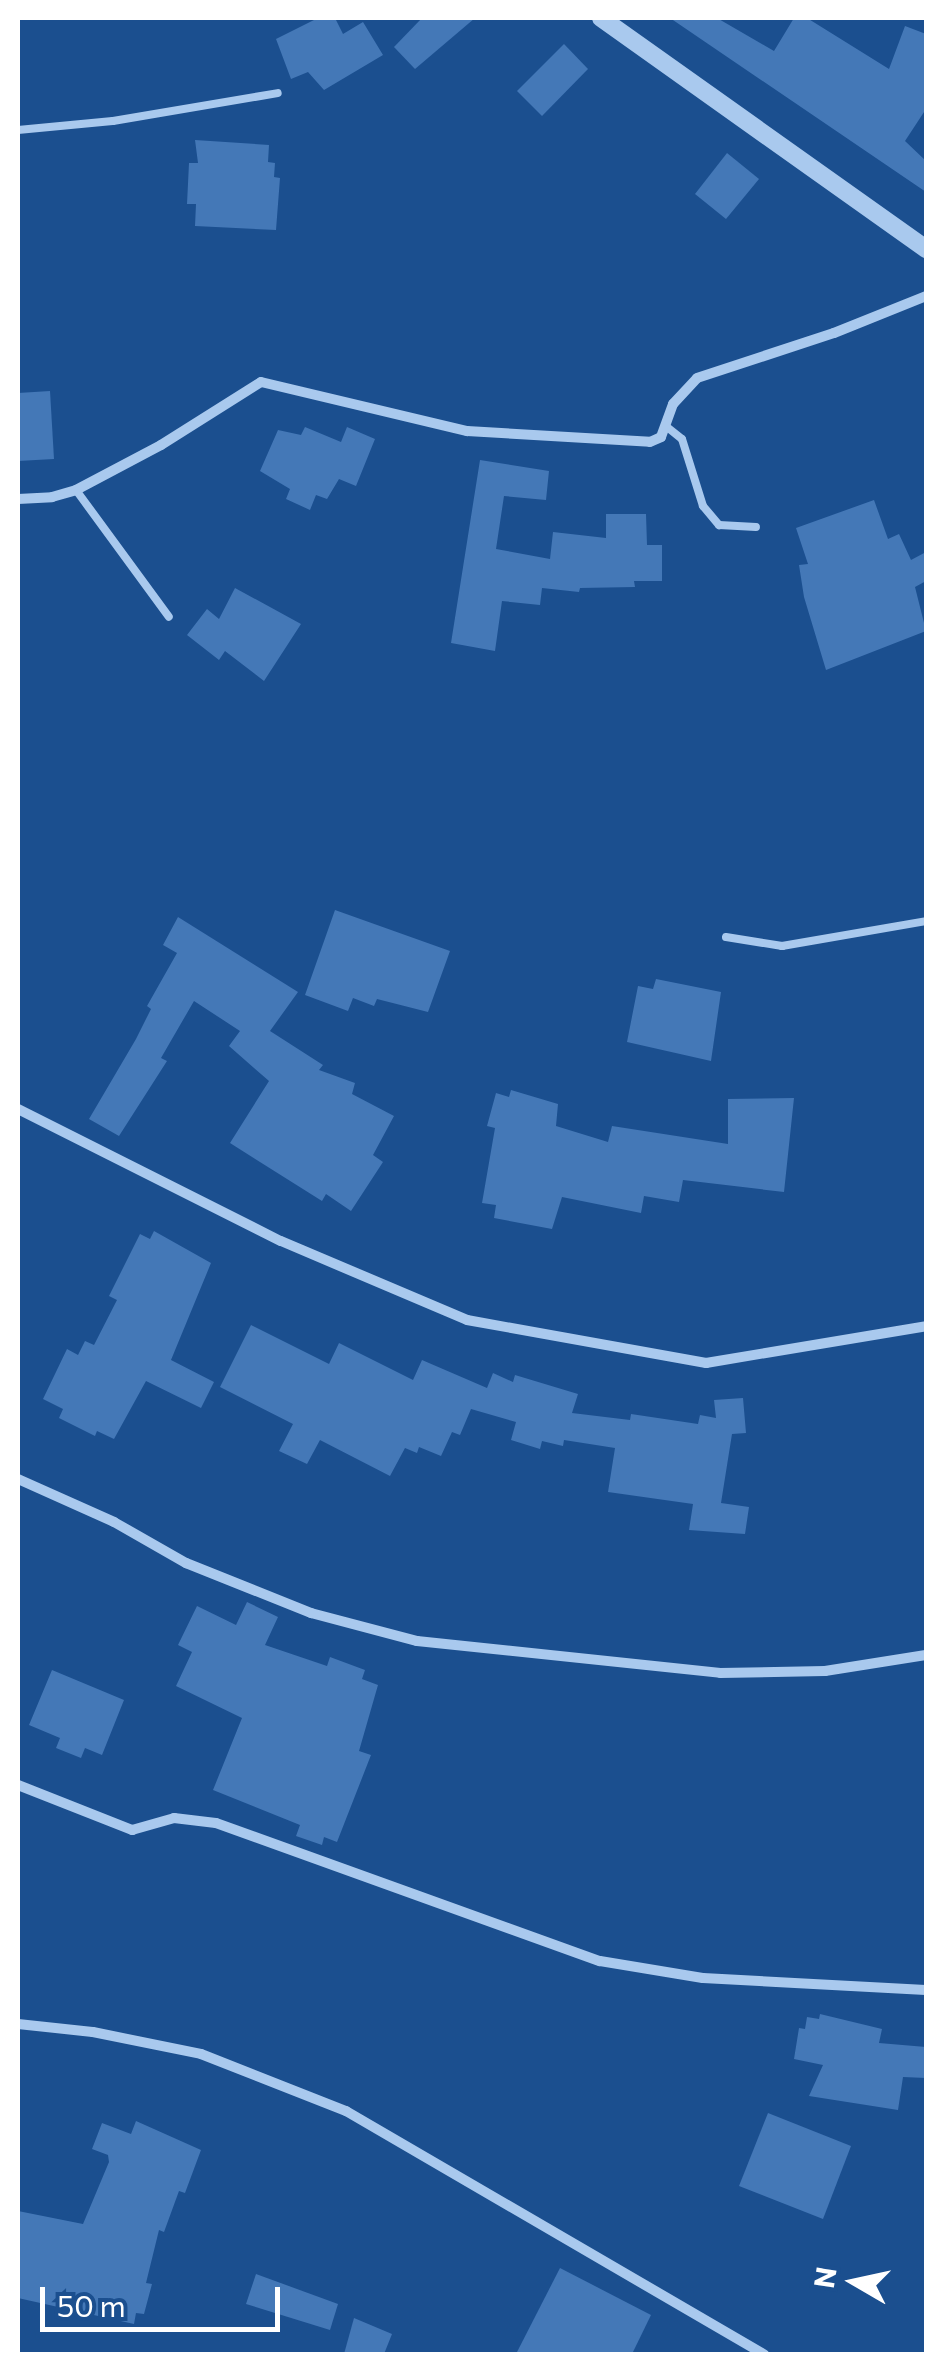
<!DOCTYPE html>
<html>
<head>
<meta charset="utf-8">
<style>
  body { margin:0 }
  #map { position:relative; width:944px; height:2372px; overflow:hidden; background:#1b4f8f; font-family:Commissioner,sans-serif }
  div>[style] { position:absolute }
  .building>* { inset:0; background:#4478b7 }
  .service>* { height:8px; margin:-4px; padding:0 4px; transform-origin:4px; border-radius:4px; background:#a9c9ee }
  .minor>* { height:10px; margin:-5px; padding:0 5px; transform-origin:5px; border-radius:5px; background:#a9c9ee }
  .tertiary>* { height:18px; margin:-9px; padding:0 9px; transform-origin:9px; border-radius:9px; background:#a9c9ee }
  span { translate:-50% -50%; white-space:nowrap; text-align:center; line-height:1.15; -webkit-text-stroke:8px #1b4f8f; paint-order:stroke }
  .frame { position:absolute; inset:0; border:20px solid #fff; pointer-events:none }
  .north { position:absolute; left:804px; top:2232px; width:100px; height:100px; -webkit-text-stroke:8px #1b4f8f; paint-order:stroke; rotate:279deg; font-size:28px; font-weight:700; line-height:40px; text-align:center; color:#fff }
  .north::after { content:''; display:block; margin:auto; width:35px; height:45px; background:#fff; clip-path:polygon(50% 0,100% 100%,50% 72%,0 100%) }
  .scale { position:absolute; left:40px; top:2287px; width:240px; height:45px; box-sizing:border-box; border:5px solid #fff; border-top:0; padding-left:12px; font-size:30px; line-height:35px; white-space:nowrap; color:#fff; -webkit-text-stroke:8px #1b4f8f; paint-order:stroke }
</style>
</head>
<body>
<div id="map">
  <div class="building">
    <i style="clip-path:polygon(318px 18px,335px 18px,343px 34px,363px 22px,383px 55px,324px 90px,308px 72px,291px 79px,276px 39px)"></i>
    <i style="clip-path:polygon(422px 18px,475px 18px,415px 69px,394px 47px)"></i>
    <i style="clip-path:polygon(670px 18px,717px 18px,774px 51px,794px 18px,807px 18px,889px 69px,905px 26px,926px 34px,926px 109px,905px 141px,926px 161px,926px 192px)"></i>
    <i style="clip-path:polygon(564px 44px,588px 69px,542px 116px,517px 91px)"></i>
    <i style="clip-path:polygon(195px 140px,269px 145px,268px 162px,275px 163px,274px 177px,280px 178px,276px 230px,195px 226px,196px 204px,187px 204px,189px 163px,198px 163px)"></i>
    <i style="clip-path:polygon(727px 153px,759px 179px,726px 219px,695px 194px)"></i>
    <i style="clip-path:polygon(50px 391px,54px 459px,18px 461px,18px 393px)"></i>
    <i style="clip-path:polygon(305px 427px,341px 442px,347px 427px,375px 439px,356px 486px,339px 479px,327px 499px,316px 495px,310px 510px,286px 499px,290px 489px,260px 471px,278px 430px,301px 435px)"></i>
    <i style="clip-path:polygon(480px 460px,549px 471px,546px 500px,504px 496px,496px 549px,550px 559px,553px 532px,606px 538px,606px 514px,646px 514px,647px 545px,662px 545px,662px 581px,634px 581px,635px 587px,580px 588px,579px 592px,542px 588px,540px 605px,502px 601px,495px 651px,451px 643px)"></i>
    <i style="clip-path:polygon(874px 500px,888px 539px,899px 534px,911px 560px,926px 552px,926px 581px,915px 587px,926px 631px,826px 670px,804px 597px,799px 565px,808px 564px,796px 528px)"></i>
    <i style="clip-path:polygon(235px 588px,301px 624px,264px 681px,225px 651px,219px 660px,187px 635px,207px 609px,219px 619px)"></i>
    <i style="clip-path:polygon(335px 910px,450px 951px,428px 1012px,377px 999px,374px 1006px,353px 998px,348px 1011px,305px 995px)"></i>
    <i style="clip-path:polygon(178px 917px,298px 992px,270px 1031px,323px 1065px,319px 1070px,355px 1083px,352px 1094px,394px 1116px,373px 1155px,383px 1162px,351px 1211px,326px 1194px,322px 1201px,230px 1143px,269px 1081px,229px 1046px,240px 1031px,194px 1001px,161px 1058px,167px 1061px,119px 1136px,89px 1119px,136px 1039px,151px 1009px,147px 1006px,177px 953px,163px 945px)"></i>
    <i style="clip-path:polygon(656px 979px,721px 992px,711px 1061px,627px 1042px,638px 986px,653px 989px)"></i>
    <i style="clip-path:polygon(511px 1090px,558px 1104px,556px 1126px,608px 1142px,612px 1126px,728px 1144px,728px 1099px,794px 1098px,784px 1192px,683px 1180px,679px 1202px,644px 1196px,641px 1213px,562px 1197px,552px 1229px,494px 1218px,496px 1205px,482px 1203px,495px 1128px,487px 1126px,496px 1093px,509px 1097px)"></i>
    <i style="clip-path:polygon(154px 1231px,211px 1263px,171px 1360px,214px 1382px,201px 1408px,146px 1381px,114px 1439px,97px 1431px,95px 1436px,59px 1418px,63px 1409px,43px 1399px,67px 1349px,78px 1355px,85px 1341px,94px 1345px,117px 1300px,109px 1296px,140px 1234px,150px 1239px)"></i>
    <i style="clip-path:polygon(251px 1325px,329px 1364px,339px 1343px,413px 1380px,422px 1360px,487px 1388px,493px 1373px,513px 1382px,515px 1375px,578px 1394px,572px 1413px,630px 1420px,631px 1414px,698px 1424px,700px 1415px,716px 1418px,714px 1400px,743px 1398px,746px 1433px,732px 1434px,721px 1503px,749px 1507px,745px 1534px,689px 1530px,693px 1504px,608px 1492px,615px 1448px,564px 1440px,563px 1446px,542px 1441px,540px 1449px,511px 1440px,516px 1422px,471px 1409px,460px 1435px,452px 1432px,441px 1456px,419px 1447px,417px 1453px,405px 1448px,390px 1476px,320px 1440px,307px 1464px,279px 1451px,293px 1424px,220px 1387px)"></i>
    <i style="clip-path:polygon(247px 1602px,278px 1617px,265px 1645px,327px 1666px,330px 1657px,365px 1670px,362px 1679px,378px 1685px,359px 1751px,371px 1755px,337px 1842px,324px 1837px,322px 1845px,296px 1836px,300px 1825px,213px 1790px,242px 1718px,176px 1686px,192px 1652px,178px 1645px,197px 1606px,236px 1625px)"></i>
    <i style="clip-path:polygon(52px 1670px,124px 1700px,102px 1755px,85px 1748px,81px 1758px,56px 1748px,60px 1738px,29px 1725px)"></i>
    <i style="clip-path:polygon(820px 2014px,882px 2029px,879px 2043px,926px 2047px,926px 2078px,903px 2077px,898px 2110px,809px 2096px,823px 2065px,794px 2059px,799px 2028px,805px 2029px,807px 2017px,819px 2019px)"></i>
    <i style="clip-path:polygon(768px 2113px,851px 2146px,823px 2219px,739px 2186px)"></i>
    <i style="clip-path:polygon(136px 2121px,201px 2150px,185px 2193px,179px 2191px,164px 2232px,159px 2230px,146px 2283px,152px 2284px,144px 2314px,136px 2313px,134px 2324px,18px 2298px,18px 2211px,83px 2224px,109px 2162px,108px 2155px,92px 2149px,102px 2123px,131px 2134px)"></i>
    <i style="clip-path:polygon(560px 2268px,651px 2315px,632px 2354px,516px 2354px)"></i>
    <i style="clip-path:polygon(256px 2274px,338px 2304px,330px 2330px,246px 2304px)"></i>
    <i style="clip-path:polygon(354px 2318px,392px 2334px,384px 2354px,344px 2354px)"></i>
  </div>
  <div class="service">
    <i style="left:18px;top:130px;width:95px;rotate:-5.4deg"></i>
    <i style="left:113px;top:121px;width:167px;rotate:-9.6deg"></i>
    <i style="left:667px;top:427px;width:19px;rotate:39deg"></i>
    <i style="left:682px;top:439px;width:70px;rotate:72.6deg"></i>
    <i style="left:703px;top:506px;width:25px;rotate:50deg"></i>
    <i style="left:719px;top:525px;width:37px;rotate:3deg"></i>
    <i style="left:76px;top:490px;width:157px;rotate:53.8deg"></i>
    <i style="left:726px;top:937px;width:57px;rotate:9.1deg"></i>
    <i style="left:782px;top:946px;width:146px;rotate:-9.8deg"></i>
  </div>
  <div class="minor">
    <i style="left:18px;top:499px;width:34px;rotate:-3deg"></i>
    <i style="left:52px;top:497px;width:25px;rotate:-16deg"></i>
    <i style="left:76px;top:490px;width:96px;rotate:-27.9deg"></i>
    <i style="left:161px;top:445px;width:118px;rotate:-32.2deg"></i>
    <i style="left:261px;top:382px;width:212px;rotate:13.4deg"></i>
    <i style="left:467px;top:431px;width:183px;rotate:3.4deg"></i>
    <i style="left:650px;top:442px;width:12px;rotate:-24deg"></i>
    <i style="left:661px;top:437px;width:35px;rotate:-70deg"></i>
    <i style="left:673px;top:404px;width:35px;rotate:-47deg"></i>
    <i style="left:697px;top:378px;width:144px;rotate:-18.2deg"></i>
    <i style="left:834px;top:333px;width:99px;rotate:-21.9deg"></i>
    <i style="left:18px;top:1109px;width:294px;rotate:26.7deg"></i>
    <i style="left:281px;top:1241px;width:202px;rotate:23deg"></i>
    <i style="left:467px;top:1320px;width:243px;rotate:10.2deg"></i>
    <i style="left:706px;top:1363px;width:223px;rotate:-9.5deg"></i>
    <i style="left:18px;top:1479px;width:105px;rotate:24.1deg"></i>
    <i style="left:114px;top:1522px;width:83px;rotate:29.7deg"></i>
    <i style="left:186px;top:1563px;width:135px;rotate:21.8deg"></i>
    <i style="left:311px;top:1613px;width:110px;rotate:14.8deg"></i>
    <i style="left:417px;top:1641px;width:305px;rotate:6deg"></i>
    <i style="left:720px;top:1673px;width:105px;rotate:-1.1deg"></i>
    <i style="left:825px;top:1671px;width:102px;rotate:-9deg"></i>
    <i style="left:18px;top:1785px;width:123px;rotate:21.5deg"></i>
    <i style="left:132px;top:1830px;width:44px;rotate:-15.9deg"></i>
    <i style="left:174px;top:1818px;width:42px;rotate:6.8deg"></i>
    <i style="left:216px;top:1823px;width:408px;rotate:19.8deg"></i>
    <i style="left:600px;top:1961px;width:104px;rotate:9.4deg"></i>
    <i style="left:703px;top:1978px;width:223px;rotate:3.1deg"></i>
    <i style="left:18px;top:2024px;width:75px;rotate:6.1deg"></i>
    <i style="left:93px;top:2032px;width:110px;rotate:11.5deg"></i>
    <i style="left:201px;top:2054px;width:156px;rotate:21.5deg"></i>
    <i style="left:346px;top:2111px;width:484px;rotate:30.2deg"></i>
  </div>
  <div class="tertiary">
    <i style="left:601px;top:18px;width:399px;rotate:35.4deg"></i>
  </div>
  <div class="frame"></div>
  <div class="north">N</div>
  <div class="scale">50 m</div>
</div>
</body>
</html>
